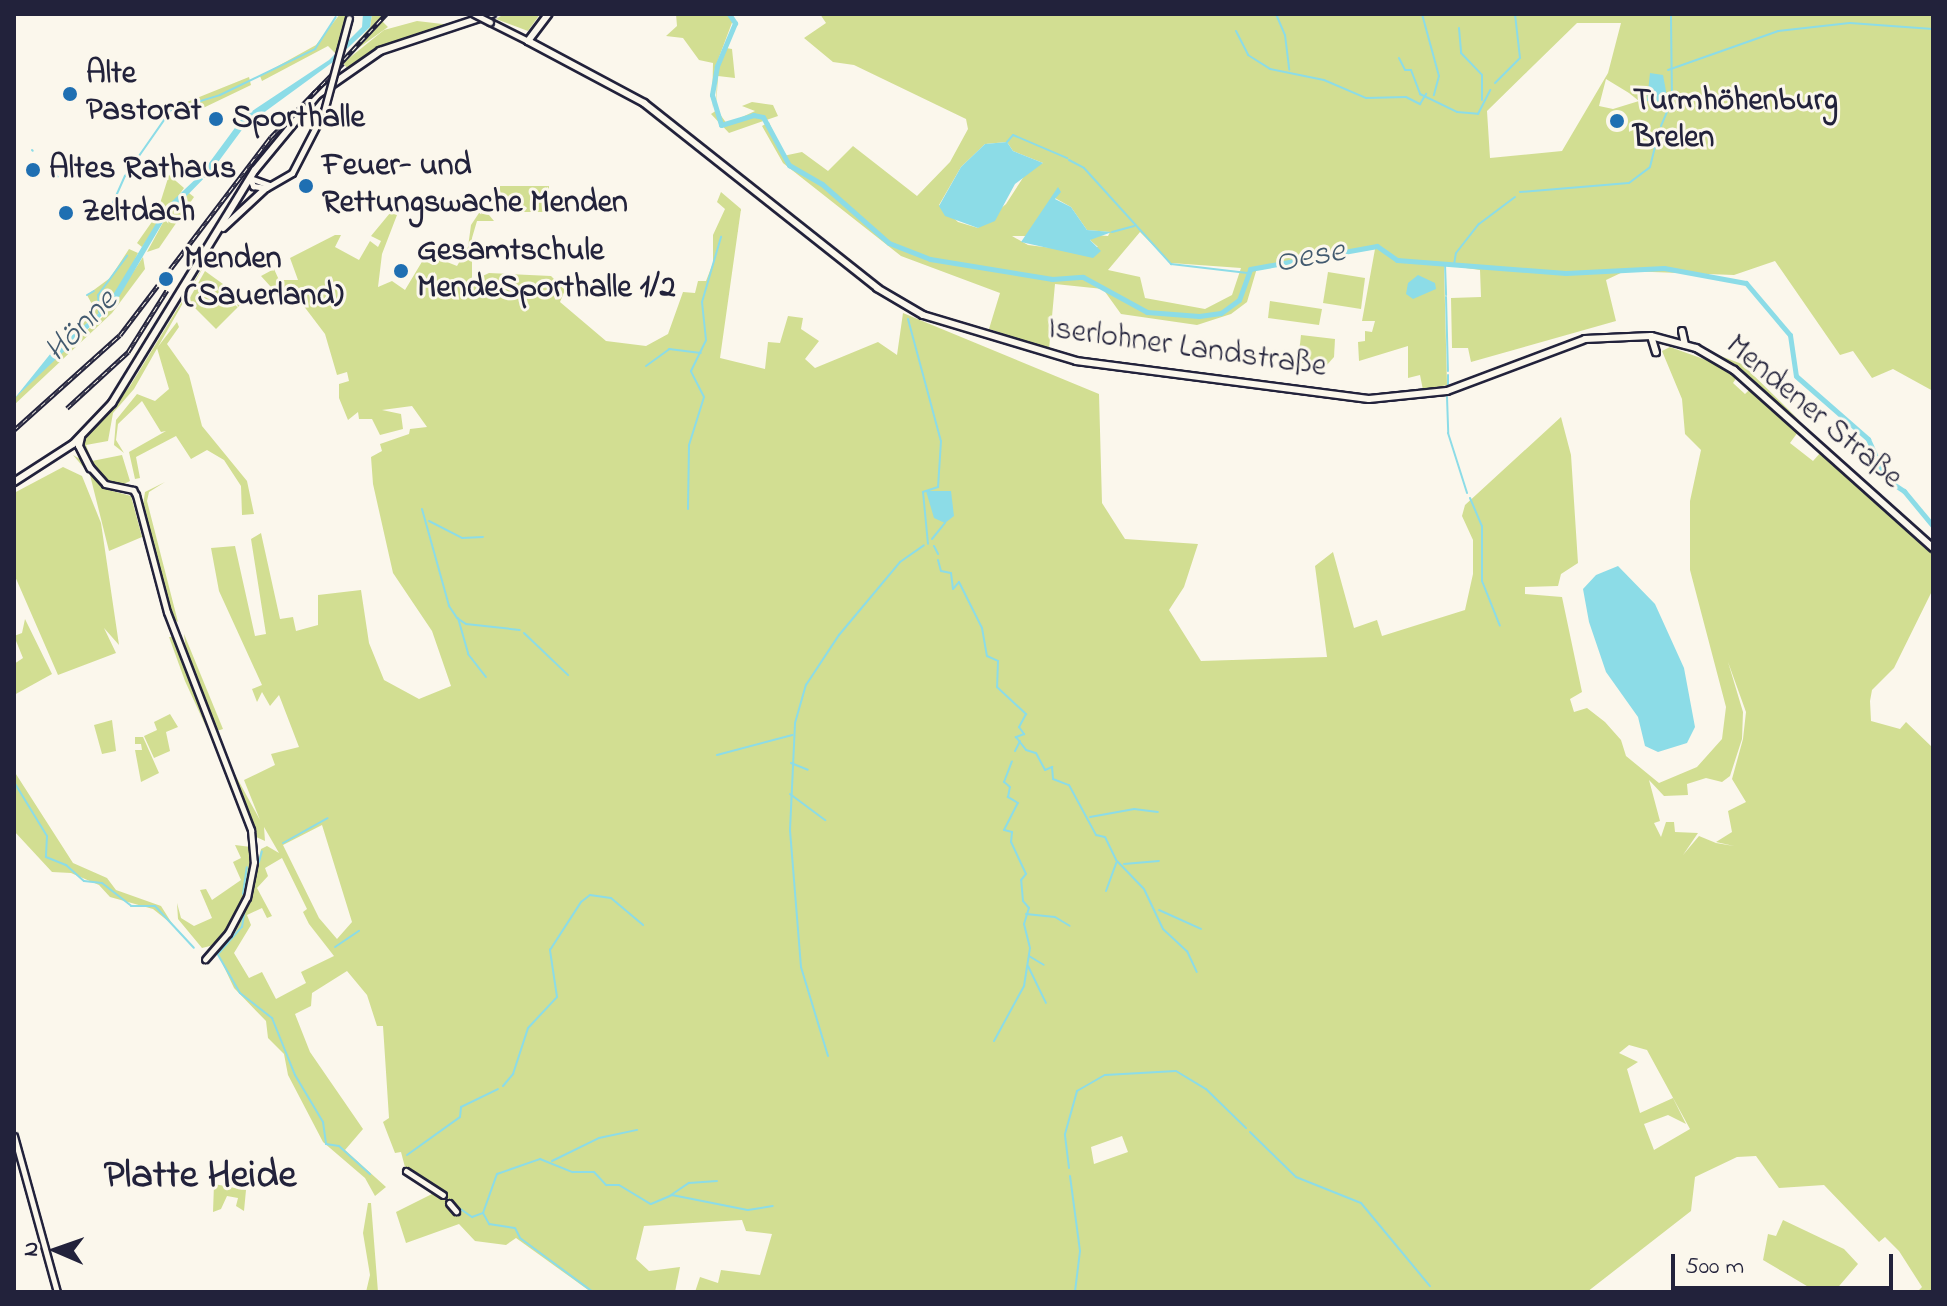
<!DOCTYPE html>
<html>
<head>
<meta charset="utf-8">
<style>
  body { margin:0 }
  #map { position:relative; width:1947px; height:1306px; overflow:hidden; background:#fbf7ec; font-family:"Indie Flower",sans-serif }
  div>[style] { position:absolute }
  .green>* { inset:0; background:#d2de92 }
  .water>* { inset:0; background:#8cdce7 }
  .stream>* { height:2px; margin:-1px; padding:0 1px; transform-origin:1px; border-radius:1px; background:#8cdce7 }
  .river>* { height:5px; margin:-2.5px; padding:0 2.5px; transform-origin:2.5px; border-radius:2.5px; background:#8cdce7 }
  .roads { filter:drop-shadow(2px 0 #22223b) drop-shadow(-2px 0 #22223b) drop-shadow(0 2px #22223b) drop-shadow(0 -2px #22223b) }
  .secondary>* { height:5px; margin:-2.5px; padding:0 2.5px; transform-origin:2.5px; border-radius:2.5px; background:#fbf7ec }
  .primary>* { height:6px; margin:-3px; padding:0 3px; transform-origin:3px; border-radius:3px; background:#fbf7ec }
  .rail>* { height:5px; margin-top:-2.5px; transform-origin:0; background:repeating-linear-gradient(90deg,#fbf7ec 0 6px,#22223b 0 12px); box-sizing:border-box; border-block:2px solid #22223b }
  .bridges { filter:drop-shadow(2px 0 #22223b) drop-shadow(-2px 0 #22223b) drop-shadow(0 2px #22223b) drop-shadow(0 -2px #22223b) }
  .secondary-bridge>* { height:5px; margin:-2.5px; padding:0 2.5px; transform-origin:2.5px; border-radius:2.5px; background:#fbf7ec }
  .dots>* { width:22px; height:22px; translate:-50% -50%; box-sizing:border-box; border:4px solid #fbf7ec; border-radius:50% }
  span { translate:-50% -50%; white-space:nowrap; text-align:center; line-height:1.15; -webkit-text-stroke:6px #fbf7ec; paint-order:stroke }
  .poi-label { font-size:32px; color:#22223b; font-weight:700 }
  .left { translate:0 -50%; text-align:left }
  .street-label { font-size:32px; color:#22223b }
  .water-label { font-size:34px; color:#425a6f; font-style:italic }
  .district-label { font-size:40px; color:#22223b; font-weight:700 }
  .frame { position:absolute; inset:0; border:16px solid #22223b; pointer-events:none }
  .north { position:absolute; left:16px; top:1210px; width:80px; height:80px; -webkit-text-stroke:6px #fbf7ec; paint-order:stroke; rotate:272deg; font-size:22px; font-weight:700; line-height:32px; text-align:center; color:#22223b }
  .north::after { content:''; display:block; margin:auto; width:28px; height:36px; background:#22223b; clip-path:polygon(50% 0,100% 100%,50% 72%,0 100%) }
  .scale { position:absolute; left:1671px; top:1254px; width:222px; height:36px; box-sizing:border-box; border:4px solid #22223b; border-top:0; padding-left:10px; font-size:24px; line-height:28px; white-space:nowrap; color:#22223b; -webkit-text-stroke:6px #fbf7ec; paint-order:stroke }
</style>
</head>
<body>
<div id="map">
  <div class="green">
    <i style="clip-path:polygon(340px 14px,345px 14px,345px 21px,336px 54px,328px 46px,262px 81px,260px 76px,316px 45px)"></i>
    <i style="clip-path:polygon(372px 14px,385px 14px,381px 20px,388px 27px,343px 59px,370px 27px)"></i>
    <i style="clip-path:polygon(504px 14px,540px 14px,528px 31px,496px 19px)"></i>
    <i style="clip-path:polygon(676px 14px,725px 14px,733px 20px,715px 68px,712px 109px,713px 63px,699px 60px,683px 38px,666px 36px,677px 26px)"></i>
    <i style="clip-path:polygon(evenodd,820px 14px,1933px 14px,1933px 391px,1893px 369px,1872px 378px,1853px 351px,1840px 355px,1775px 261px,1734px 275px,1625px 271px,1606px 280px,1616px 321px,1471px 362px,1468px 348px,1452px 348px,1451px 298px,1481px 297px,1480px 270px,1444px 265px,1447px 385px,1423px 390px,1420px 375px,1408px 378px,1408px 346px,1359px 361px,1358px 342px,1365px 341px,1365px 331px,1372px 332px,1375px 321px,1362px 321px,1375px 249px,1257px 268px,1247px 302px,1231px 314px,1197px 325px,1121px 314px,1103px 289px,1055px 284px,1049px 349px,989px 329px,1000px 293px,901px 256px,783px 163px,762px 126px,769px 122px,783px 156px,802px 152px,828px 171px,853px 146px,917px 196px,950px 162px,968px 129px,966px 119px,854px 65px,833px 62px,804px 38px,826px 23px,820px 14px,1577px 23px,1621px 23px,1608px 73px,1562px 151px,1490px 158px,1487px 111px,1577px 23px,820px 14px,1606px 79px,1629px 93px,1639px 101px,1613px 109px,1599px 106px,1606px 79px,820px 14px,1007px 142px,1013px 151px,1043px 163px,1028px 170px,1006px 204px,978px 228px,958px 222px,939px 205px,961px 167px,985px 144px,1007px 142px,820px 14px,1055px 198px,1071px 207px,1087px 230px,1110px 232px,1108px 236px,1094px 235px,1090px 240px,1098px 247px,1060px 249px,1028px 245px,1012px 236px,1026px 236px,1055px 198px,820px 14px,1140px 232px,1171px 263px,1241px 268px,1232px 295px,1205px 309px,1145px 298px,1140px 277px,1108px 270px,1140px 232px)"></i>
    <i style="clip-path:polygon(417px 21px,451px 25px,386px 45px,347px 68px,343px 63px,384px 30px)"></i>
    <i style="clip-path:polygon(726px 48px,732px 49px,735px 78px,718px 76px,716px 108px,717px 72px)"></i>
    <i style="clip-path:polygon(249px 77px,251px 85px,201px 109px,195px 103px,177px 106px)"></i>
    <i style="clip-path:polygon(752px 102px,773px 105px,778px 116px,729px 133px,711px 114px,717px 110px,727px 124px,755px 111px,742px 106px)"></i>
    <i style="clip-path:polygon(169px 175px,184px 188px,142px 247px,137px 243px,156px 216px)"></i>
    <i style="clip-path:polygon(500px 186px,549px 186px,548px 212px,500px 212px)"></i>
    <i style="clip-path:polygon(evenodd,721px 192px,741px 209px,720px 358px,765px 369px,768px 342px,780px 343px,788px 316px,803px 318px,801px 329px,819px 341px,805px 359px,815px 368px,878px 342px,897px 355px,903px 313px,1099px 394px,1102px 503px,1125px 539px,1198px 544px,1184px 587px,1169px 610px,1201px 661px,1327px 657px,1315px 566px,1333px 552px,1354px 628px,1377px 620px,1382px 636px,1465px 610px,1473px 574px,1473px 540px,1462px 516px,1465px 505px,1561px 417px,1571px 455px,1578px 563px,1561px 574px,1558px 586px,1525px 587px,1525px 594px,1562px 597px,1582px 692px,1570px 699px,1574px 712px,1587px 708px,1605px 722px,1621px 740px,1626px 756px,1659px 783px,1697px 767px,1722px 739px,1726px 707px,1690px 570px,1690px 501px,1701px 450px,1685px 434px,1682px 399px,1662px 351px,1670px 347px,1723px 366px,1737px 377px,1733px 383px,1745px 394px,1750px 389px,1798px 432px,1790px 443px,1813px 461px,1821px 452px,1922px 540px,1933px 553px,1933px 589px,1894px 668px,1872px 690px,1870px 701px,1871px 721px,1900px 729px,1906px 722px,1933px 748px,1933px 1292px,1917px 1292px,1922px 1287px,1899px 1251px,1885px 1237px,1879px 1242px,1824px 1185px,1779px 1188px,1756px 1156px,1737px 1157px,1695px 1177px,1691px 1211px,1587px 1292px,695px 1292px,700px 1277px,718px 1283px,721px 1270px,760px 1275px,772px 1234px,746px 1231px,742px 1220px,644px 1226px,636px 1259px,649px 1271px,680px 1267px,675px 1292px,591px 1292px,516px 1238px,506px 1245px,475px 1241px,459px 1224px,406px 1243px,396px 1212px,432px 1194px,406px 1171px,401px 1152px,395px 1153px,383px 1122px,389px 1118px,383px 1026px,377px 1026px,367px 995px,347px 971px,312px 993px,311px 1006px,295px 1014px,310px 1052px,363px 1129px,345px 1150px,386px 1187px,375px 1196px,365px 1178px,323px 1142px,288px 1075px,284px 1054px,268px 1038px,266px 1021px,234px 988px,217px 952px,234px 935px,249px 904px,261px 849px,267px 846px,279px 853px,264px 827px,265px 841px,254px 836px,231px 767px,260px 820px,244px 780px,275px 765px,271px 754px,299px 747px,279px 695px,270px 706px,262px 692px,257px 702px,252px 689px,262px 685px,219px 591px,211px 548px,235px 546px,255px 636px,266px 634px,251px 539px,261px 533px,280px 619px,293px 617px,296px 631px,318px 625px,318px 595px,361px 590px,369px 643px,384px 680px,419px 699px,451px 686px,432px 631px,393px 573px,373px 484px,371px 457px,382px 451px,380px 444px,409px 434px,410px 429px,427px 427px,412px 406px,382px 410px,401px 414px,403px 429px,380px 435px,372px 419px,359px 419px,358px 412px,348px 420px,339px 398px,339px 384px,349px 381px,347px 372px,337px 375px,325px 334px,303px 305px,301px 288px,280px 297px,261px 276px,274px 269px,279px 280px,298px 280px,290px 258px,335px 235px,341px 235px,335px 247px,359px 260px,370px 241px,378px 247px,381px 241px,371px 236px,390px 213px,397px 215px,382px 254px,378px 287px,392px 281px,405px 290px,423px 260px,433px 265px,437px 258px,457px 266px,468px 247px,471px 225px,479px 213px,489px 215px,494px 221px,477px 221px,472px 238px,472px 281px,489px 273px,551px 276px,565px 290px,560px 302px,606px 341px,646px 346px,668px 334px,683px 292px,695px 293px,698px 281px,706px 281px,713px 263px,713px 235px,725px 209px,717px 202px,721px 192px,1728px 662px,1746px 712px,1743px 739px,1732px 779px,1746px 802px,1728px 811px,1732px 832px,1716px 842px,1734px 846px,1716px 843px,1699px 836px,1683px 855px,1698px 833px,1675px 832px,1674px 822px,1666px 822px,1661px 837px,1654px 823px,1660px 821px,1649px 780px,1664px 796px,1688px 795px,1687px 784px,1706px 778px,1722px 782px,1730px 776px,1742px 739px,1743px 712px,1728px 662px,721px 192px,322px 825px,352px 922px,337px 939px,319px 918px,283px 845px,322px 825px,721px 192px,282px 858px,307px 909px,303px 912px,309px 924px,334px 956px,301px 972px,306px 983px,276px 999px,262px 972px,249px 978px,234px 953px,251px 925px,247px 915px,262px 908px,267px 918px,272px 916px,257px 888px,268px 876px,265px 868px,282px 858px,721px 192px,1629px 1045px,1647px 1050px,1690px 1129px,1654px 1150px,1644px 1124px,1668px 1115px,1686px 1124px,1673px 1098px,1640px 1113px,1627px 1069px,1638px 1062px,1619px 1053px,1629px 1045px,721px 192px,1122px 1136px,1128px 1152px,1094px 1164px,1091px 1147px,1122px 1136px)"></i>
    <i style="clip-path:polygon(189px 193px,194px 197px,159px 248px,147px 252px,166px 217px)"></i>
    <i style="clip-path:polygon(129px 249px,138px 253px,123px 284px,105px 308px,78px 331px,94px 308px,87px 295px,110px 278px)"></i>
    <i style="clip-path:polygon(143px 257px,145px 269px,112px 313px,14px 405px,14px 399px,55px 357px,105px 315px)"></i>
    <i style="clip-path:polygon(208px 259px,134px 389px,113px 413px,108px 441px,86px 445px,92px 461px,122px 455px,130px 481px,116px 488px,102px 480px,80px 445px,130px 386px)"></i>
    <i style="clip-path:polygon(205px 271px,245px 300px,216px 329px,188px 301px)"></i>
    <i style="clip-path:polygon(1328px 272px,1365px 278px,1361px 309px,1323px 303px)"></i>
    <i style="clip-path:polygon(1270px 301px,1322px 309px,1319px 325px,1268px 318px)"></i>
    <i style="clip-path:polygon(177px 322px,179px 327px,167px 344px,189px 375px,202px 426px,247px 481px,254px 514px,242px 515px,241px 486px,224px 460px,207px 450px,191px 459px,176px 436px,136px 457px,140px 478px,135px 479px,129px 452px,166px 431px,161px 432px,142px 401px,118px 424px,116px 440px,124px 453px,114px 445px,116px 420px,137px 394px,155px 401px,169px 389px,157px 348px)"></i>
    <i style="clip-path:polygon(1301px 335px,1335px 339px,1334px 357px,1326px 366px,1298px 362px)"></i>
    <i style="clip-path:polygon(1694px 346px,1742px 364px,1799px 420px,1737px 369px)"></i>
    <i style="clip-path:polygon(73px 455px,80px 459px,105px 489px,131px 496px,142px 537px,109px 551px,90px 475px)"></i>
    <i style="clip-path:polygon(63px 467px,82px 476px,101px 523px,119px 645px,104px 628px,116px 653px,58px 675px,14px 574px,14px 493px)"></i>
    <i style="clip-path:polygon(165px 482px,149px 492px,147px 501px,178px 622px,172px 618px,143px 505px,145px 492px)"></i>
    <i style="clip-path:polygon(25px 619px,52px 674px,14px 695px,14px 664px,23px 658px,14px 636px,22px 633px)"></i>
    <i style="clip-path:polygon(184px 634px,223px 729px,220px 730px,215px 730px,187px 658px)"></i>
    <i style="clip-path:polygon(169px 637px,173px 637px,207px 729px,185px 681px)"></i>
    <i style="clip-path:polygon(170px 714px,178px 727px,166px 732px,170px 751px,154px 758px,144px 736px,157px 730px,154px 722px)"></i>
    <i style="clip-path:polygon(112px 720px,116px 751px,102px 754px,94px 725px)"></i>
    <i style="clip-path:polygon(135px 737px,143px 737px,159px 773px,141px 782px,135px 750px,142px 750px,141px 744px,135px 744px)"></i>
    <i style="clip-path:polygon(14px 771px,73px 863px,107px 878px,116px 890px,161px 906px,173px 925px,153px 909px,110px 897px,99px 885px,71px 873px,52px 872px,14px 831px)"></i>
    <i style="clip-path:polygon(235px 845px,251px 847px,248px 889px,233px 923px,214px 945px,202px 948px,178px 919px,177px 903px,181px 918px,194px 926px,212px 918px,200px 890px,206px 889px,212px 900px,241px 880px,233px 862px,241px 858px)"></i>
    <i style="clip-path:polygon(214px 1184px,246px 1190px,244px 1211px,236px 1206px,238px 1198px,227px 1196px,221px 1209px,213px 1212px)"></i>
    <i style="clip-path:polygon(368px 1203px,371px 1203px,378px 1292px,366px 1292px,370px 1275px,363px 1233px)"></i>
    <i style="clip-path:polygon(1783px 1220px,1844px 1249px,1858px 1264px,1834px 1292px,1817px 1292px,1763px 1260px,1768px 1234px,1776px 1236px)"></i>
  </div>
  <div class="water">
    <i style="clip-path:polygon(363px 14px,372px 14px,370px 27px,333px 62px,244px 127px,213px 169px,166px 217px,116px 302px,14px 399px,51px 353px,105px 308px,166px 207px,201px 174px,243px 117px,329px 60px,362px 27px)"></i>
    <i style="clip-path:polygon(1650px 73px,1663px 75px,1668px 102px,1647px 101px)"></i>
    <i style="clip-path:polygon(1007px 142px,1013px 151px,1043px 163px,1015px 184px,995px 221px,978px 228px,945px 216px,939px 206px,961px 167px,985px 144px)"></i>
    <i style="clip-path:polygon(1058px 187px,1061px 192px,1055px 199px,1071px 207px,1087px 230px,1112px 232px,1090px 240px,1101px 251px,1093px 258px,1021px 242px)"></i>
    <i style="clip-path:polygon(1418px 275px,1435px 283px,1436px 289px,1413px 299px,1406px 294px,1408px 283px)"></i>
    <i style="clip-path:polygon(926px 491px,951px 491px,954px 516px,945px 523px,934px 518px)"></i>
    <i style="clip-path:polygon(1618px 566px,1655px 604px,1684px 668px,1695px 727px,1687px 743px,1658px 752px,1645px 746px,1638px 717px,1606px 672px,1589px 622px,1583px 589px,1596px 575px)"></i>
  </div>
  <div class="stream">
    <i style="left:1276px;top:14px;width:23px;rotate:67deg"></i>
    <i style="left:1285px;top:35px;width:35px;rotate:83deg"></i>
    <i style="left:1422px;top:14px;width:64px;rotate:74.7deg"></i>
    <i style="left:1439px;top:76px;width:20px;rotate:105deg"></i>
    <i style="left:1459px;top:28px;width:25px;rotate:85deg"></i>
    <i style="left:1461px;top:53px;width:30px;rotate:46deg"></i>
    <i style="left:1482px;top:75px;width:25px;rotate:90deg"></i>
    <i style="left:1236px;top:31px;width:27px;rotate:63deg"></i>
    <i style="left:1248px;top:55px;width:26px;rotate:32deg"></i>
    <i style="left:1270px;top:69px;width:55px;rotate:11.5deg"></i>
    <i style="left:1324px;top:80px;width:46px;rotate:23.2deg"></i>
    <i style="left:1366px;top:98px;width:40px;rotate:-1.4deg"></i>
    <i style="left:1406px;top:97px;width:16px;rotate:27deg"></i>
    <i style="left:1420px;top:104px;width:12px;rotate:-59deg"></i>
    <i style="left:1399px;top:58px;width:13px;rotate:63deg"></i>
    <i style="left:1405px;top:70px;width:6px"></i>
    <i style="left:1411px;top:70px;width:26px;rotate:69deg"></i>
    <i style="left:1420px;top:94px;width:41px;rotate:25.9deg"></i>
    <i style="left:1457px;top:112px;width:21px;rotate:5deg"></i>
    <i style="left:1478px;top:114px;width:27px;rotate:-63deg"></i>
    <i style="left:1668px;top:70px;width:117px;rotate:-19.5deg"></i>
    <i style="left:1778px;top:31px;width:72px;rotate:-6.3deg"></i>
    <i style="left:1850px;top:23px;width:83px;rotate:4.1deg"></i>
    <i style="left:1495px;top:83px;width:35px;rotate:-45deg"></i>
    <i style="left:1520px;top:58px;width:44px;rotate:-96.5deg"></i>
    <i style="left:1661px;top:126px;width:28px;rotate:-67deg"></i>
    <i style="left:1672px;top:100px;width:86px;rotate:-90.7deg"></i>
    <i style="left:1007px;top:142px;width:9px;rotate:-49deg"></i>
    <i style="left:1013px;top:135px;width:59px;rotate:23.1deg"></i>
    <i style="left:32px;top:150px;width:1px;rotate:45deg"></i>
    <i style="left:1069px;top:160px;width:17px;rotate:28deg"></i>
    <i style="left:1084px;top:168px;width:130px;rotate:47.8deg"></i>
    <i style="left:1171px;top:264px;width:77px;rotate:6.8deg"></i>
    <i style="left:52px;top:171px;width:8px;rotate:45deg"></i>
    <i style="left:1520px;top:192px;width:109px;rotate:-4.7deg"></i>
    <i style="left:1629px;top:183px;width:26px;rotate:-37deg"></i>
    <i style="left:1650px;top:167px;width:36px;rotate:-76deg"></i>
    <i style="left:112px;top:205px;width:32px;rotate:-66deg"></i>
    <i style="left:125px;top:176px;width:80px;rotate:-55.1deg"></i>
    <i style="left:171px;top:110px;width:51px;rotate:-17deg"></i>
    <i style="left:220px;top:95px;width:106px;rotate:-25.8deg"></i>
    <i style="left:315px;top:49px;width:38px;rotate:-57deg"></i>
    <i style="left:1112px;top:232px;width:23px;rotate:-15deg"></i>
    <i style="left:1445px;top:264px;width:31px;rotate:88deg"></i>
    <i style="left:1454px;top:265px;width:12px;rotate:-81deg"></i>
    <i style="left:1456px;top:253px;width:37px;rotate:-52deg"></i>
    <i style="left:1479px;top:224px;width:45px;rotate:-36.9deg"></i>
    <i style="left:87px;top:295px;width:8px;rotate:-30deg"></i>
    <i style="left:1446px;top:297px;width:74px;rotate:88.5deg"></i>
    <i style="left:99px;top:312px;width:17px;rotate:-93deg"></i>
    <i style="left:98px;top:295px;width:49px;rotate:-53.4deg"></i>
    <i style="left:908px;top:319px;width:126px;rotate:74.9deg"></i>
    <i style="left:941px;top:441px;width:46px;rotate:93.7deg"></i>
    <i style="left:938px;top:487px;width:16px;rotate:162deg"></i>
    <i style="left:923px;top:492px;width:52px;rotate:84.5deg"></i>
    <i style="left:646px;top:366px;width:29px;rotate:-36deg"></i>
    <i style="left:669px;top:349px;width:32px;rotate:7deg"></i>
    <i style="left:1448px;top:375px;width:10px;rotate:90deg"></i>
    <i style="left:1447px;top:397px;width:36px;rotate:88deg"></i>
    <i style="left:1448px;top:433px;width:63px;rotate:72.4deg"></i>
    <i style="left:1470px;top:498px;width:30px;rotate:67deg"></i>
    <i style="left:1482px;top:526px;width:55px;rotate:90deg"></i>
    <i style="left:1482px;top:581px;width:48px;rotate:68.2deg"></i>
    <i style="left:422px;top:509px;width:101px;rotate:74.4deg"></i>
    <i style="left:449px;top:606px;width:14px;rotate:56deg"></i>
    <i style="left:457px;top:618px;width:11px;rotate:34deg"></i>
    <i style="left:466px;top:624px;width:54px;rotate:6.3deg"></i>
    <i style="left:688px;top:509px;width:64px;rotate:-89.1deg"></i>
    <i style="left:689px;top:445px;width:50px;rotate:-72.6deg"></i>
    <i style="left:704px;top:397px;width:29px;rotate:-117deg"></i>
    <i style="left:691px;top:371px;width:34px;rotate:-64deg"></i>
    <i style="left:706px;top:340px;width:38px;rotate:-96deg"></i>
    <i style="left:702px;top:302px;width:68px;rotate:-73.7deg"></i>
    <i style="left:429px;top:521px;width:37px;rotate:27deg"></i>
    <i style="left:462px;top:538px;width:21px;rotate:-3deg"></i>
    <i style="left:932px;top:539px;width:21px;rotate:-51deg"></i>
    <i style="left:934px;top:546px;width:9px;rotate:63deg"></i>
    <i style="left:938px;top:560px;width:11px;rotate:75deg"></i>
    <i style="left:941px;top:571px;width:10px;rotate:11deg"></i>
    <i style="left:951px;top:573px;width:16px;rotate:83deg"></i>
    <i style="left:953px;top:589px;width:9px;rotate:-49deg"></i>
    <i style="left:959px;top:582px;width:51px;rotate:63.4deg"></i>
    <i style="left:982px;top:628px;width:28px;rotate:80deg"></i>
    <i style="left:987px;top:656px;width:12px;rotate:24deg"></i>
    <i style="left:998px;top:661px;width:26px;rotate:92deg"></i>
    <i style="left:997px;top:687px;width:40px;rotate:43deg"></i>
    <i style="left:1026px;top:714px;width:15px;rotate:118deg"></i>
    <i style="left:1019px;top:727px;width:9px;rotate:54deg"></i>
    <i style="left:1024px;top:734px;width:9px;rotate:159deg"></i>
    <i style="left:1016px;top:737px;width:16px;rotate:52deg"></i>
    <i style="left:1026px;top:750px;width:10px;rotate:17deg"></i>
    <i style="left:1036px;top:753px;width:19px;rotate:62deg"></i>
    <i style="left:1045px;top:770px;width:8px;rotate:-23deg"></i>
    <i style="left:1052px;top:767px;width:12px;rotate:85deg"></i>
    <i style="left:1053px;top:779px;width:17px;rotate:21deg"></i>
    <i style="left:1069px;top:785px;width:57px;rotate:61.6deg"></i>
    <i style="left:1096px;top:835px;width:9px;rotate:13deg"></i>
    <i style="left:1105px;top:837px;width:25px;rotate:64deg"></i>
    <i style="left:1116px;top:860px;width:40px;rotate:46deg"></i>
    <i style="left:1144px;top:889px;width:44px;rotate:64.6deg"></i>
    <i style="left:1163px;top:929px;width:33px;rotate:43deg"></i>
    <i style="left:1187px;top:951px;width:23px;rotate:65deg"></i>
    <i style="left:458px;top:618px;width:37px;rotate:74deg"></i>
    <i style="left:468px;top:654px;width:29px;rotate:52deg"></i>
    <i style="left:524px;top:633px;width:61px;rotate:43.7deg"></i>
    <i style="left:1015px;top:751px;width:11px;rotate:-63deg"></i>
    <i style="left:717px;top:755px;width:78px;rotate:-14.9deg"></i>
    <i style="left:791px;top:763px;width:18px;rotate:22deg"></i>
    <i style="left:14px;top:782px;width:63px;rotate:58.6deg"></i>
    <i style="left:47px;top:836px;width:21px;rotate:93deg"></i>
    <i style="left:46px;top:857px;width:22px;rotate:22deg"></i>
    <i style="left:66px;top:865px;width:24px;rotate:42deg"></i>
    <i style="left:84px;top:881px;width:18px;rotate:6deg"></i>
    <i style="left:102px;top:883px;width:37px;rotate:38deg"></i>
    <i style="left:131px;top:906px;width:24px"></i>
    <i style="left:155px;top:906px;width:57px;rotate:47.1deg"></i>
    <i style="left:790px;top:794px;width:44px;rotate:36.6deg"></i>
    <i style="left:1090px;top:817px;width:45px;rotate:-10.3deg"></i>
    <i style="left:1134px;top:809px;width:24px;rotate:7deg"></i>
    <i style="left:283px;top:843px;width:51px;rotate:-29.1deg"></i>
    <i style="left:259px;top:862px;width:11px;rotate:-75deg"></i>
    <i style="left:1124px;top:864px;width:35px;rotate:-5deg"></i>
    <i style="left:1106px;top:891px;width:30px;rotate:-70deg"></i>
    <i style="left:243px;top:894px;width:27px;rotate:-82deg"></i>
    <i style="left:1159px;top:910px;width:46px;rotate:24.3deg"></i>
    <i style="left:1026px;top:914px;width:29px;rotate:6deg"></i>
    <i style="left:1055px;top:917px;width:17px;rotate:31deg"></i>
    <i style="left:335px;top:947px;width:29px;rotate:-34deg"></i>
    <i style="left:217px;top:953px;width:46px;rotate:60.1deg"></i>
    <i style="left:240px;top:993px;width:41px;rotate:38deg"></i>
    <i style="left:272px;top:1018px;width:61px;rotate:68deg"></i>
    <i style="left:295px;top:1075px;width:55px;rotate:59.2deg"></i>
    <i style="left:323px;top:1122px;width:22px;rotate:82deg"></i>
    <i style="left:326px;top:1144px;width:13px;rotate:9deg"></i>
    <i style="left:339px;top:1146px;width:42px;rotate:42.1deg"></i>
    <i style="left:219px;top:953px;width:35px;rotate:-49deg"></i>
    <i style="left:242px;top:927px;width:18px;rotate:-81deg"></i>
    <i style="left:1029px;top:956px;width:17px;rotate:31deg"></i>
    <i style="left:1028px;top:966px;width:41px;rotate:64.1deg"></i>
    <i style="left:994px;top:1041px;width:63px;rotate:-61.4deg"></i>
    <i style="left:1024px;top:986px;width:38px;rotate:-81deg"></i>
    <i style="left:1030px;top:948px;width:25px;rotate:-104deg"></i>
    <i style="left:1024px;top:924px;width:17px;rotate:-73deg"></i>
    <i style="left:1029px;top:908px;width:9px;rotate:-131deg"></i>
    <i style="left:1023px;top:901px;width:21px;rotate:-95deg"></i>
    <i style="left:1021px;top:880px;width:8px;rotate:-50deg"></i>
    <i style="left:1026px;top:874px;width:35px;rotate:-115deg"></i>
    <i style="left:1011px;top:842px;width:10px;rotate:-84deg"></i>
    <i style="left:1012px;top:832px;width:8px;rotate:-166deg"></i>
    <i style="left:1004px;top:830px;width:30px;rotate:-63deg"></i>
    <i style="left:1018px;top:803px;width:12px;rotate:-149deg"></i>
    <i style="left:1008px;top:797px;width:10px;rotate:-79deg"></i>
    <i style="left:1010px;top:787px;width:8px;rotate:-140deg"></i>
    <i style="left:1004px;top:782px;width:22px;rotate:-69deg"></i>
    <i style="left:828px;top:1056px;width:93px;rotate:-106.9deg"></i>
    <i style="left:801px;top:967px;width:137px;rotate:-94.6deg"></i>
    <i style="left:790px;top:830px;width:107px;rotate:-87.3deg"></i>
    <i style="left:795px;top:723px;width:40px;rotate:-74deg"></i>
    <i style="left:806px;top:685px;width:60px;rotate:-56.6deg"></i>
    <i style="left:839px;top:635px;width:95px;rotate:-50.1deg"></i>
    <i style="left:900px;top:562px;width:29px;rotate:-35deg"></i>
    <i style="left:503px;top:1086px;width:16px;rotate:-50deg"></i>
    <i style="left:513px;top:1074px;width:48px;rotate:-71.9deg"></i>
    <i style="left:528px;top:1028px;width:42px;rotate:-46.9deg"></i>
    <i style="left:557px;top:997px;width:48px;rotate:-98.5deg"></i>
    <i style="left:550px;top:950px;width:57px;rotate:-57.1deg"></i>
    <i style="left:581px;top:902px;width:11px;rotate:-38deg"></i>
    <i style="left:590px;top:895px;width:21px;rotate:8deg"></i>
    <i style="left:611px;top:898px;width:42px;rotate:40.2deg"></i>
    <i style="left:1250px;top:1132px;width:64px;rotate:44.4deg"></i>
    <i style="left:1296px;top:1177px;width:70px;rotate:21.8deg"></i>
    <i style="left:1361px;top:1203px;width:108px;rotate:50.3deg"></i>
    <i style="left:407px;top:1155px;width:65px;rotate:-35.6deg"></i>
    <i style="left:460px;top:1117px;width:10px;rotate:-84deg"></i>
    <i style="left:461px;top:1107px;width:41px;rotate:-25.9deg"></i>
    <i style="left:552px;top:1161px;width:52px;rotate:-26.1deg"></i>
    <i style="left:599px;top:1138px;width:39px;rotate:-12deg"></i>
    <i style="left:1069px;top:1168px;width:34px;rotate:-97deg"></i>
    <i style="left:1065px;top:1134px;width:45px;rotate:-74.4deg"></i>
    <i style="left:1077px;top:1091px;width:32px;rotate:-30deg"></i>
    <i style="left:1105px;top:1075px;width:71px;rotate:-3.2deg"></i>
    <i style="left:1176px;top:1071px;width:35px;rotate:31deg"></i>
    <i style="left:1206px;top:1089px;width:56px;rotate:44.3deg"></i>
    <i style="left:1070px;top:1176px;width:76px;rotate:82.4deg"></i>
    <i style="left:1080px;top:1251px;width:41px;rotate:97deg"></i>
    <i style="left:671px;top:1195px;width:22px;rotate:-34deg"></i>
    <i style="left:689px;top:1183px;width:28px;rotate:-4deg"></i>
    <i style="left:442px;top:1196px;width:37px;rotate:35deg"></i>
    <i style="left:472px;top:1217px;width:12px;rotate:-20deg"></i>
    <i style="left:483px;top:1213px;width:13px;rotate:61deg"></i>
    <i style="left:489px;top:1224px;width:26px;rotate:9deg"></i>
    <i style="left:515px;top:1228px;width:11px;rotate:63deg"></i>
    <i style="left:520px;top:1238px;width:91px;rotate:36.5deg"></i>
    <i style="left:483px;top:1213px;width:41px;rotate:-70.3deg"></i>
    <i style="left:497px;top:1174px;width:46px;rotate:-19.2deg"></i>
    <i style="left:540px;top:1159px;width:35px;rotate:22deg"></i>
    <i style="left:573px;top:1172px;width:21px"></i>
    <i style="left:594px;top:1172px;width:18px;rotate:47deg"></i>
    <i style="left:606px;top:1185px;width:13px"></i>
    <i style="left:619px;top:1185px;width:37px;rotate:31deg"></i>
    <i style="left:651px;top:1204px;width:23px;rotate:-23deg"></i>
    <i style="left:672px;top:1195px;width:77px;rotate:11.2deg"></i>
    <i style="left:748px;top:1210px;width:25px;rotate:-9deg"></i>
  </div>
  <div class="river">
    <i style="left:729px;top:14px;width:11px;rotate:56deg"></i>
    <i style="left:735px;top:23px;width:47px;rotate:112.7deg"></i>
    <i style="left:717px;top:66px;width:29px;rotate:100deg"></i>
    <i style="left:712px;top:95px;width:31px;rotate:73deg"></i>
    <i style="left:721px;top:125px;width:34px;rotate:-17deg"></i>
    <i style="left:753px;top:115px;width:10px;rotate:11deg"></i>
    <i style="left:763px;top:117px;width:55px;rotate:61.6deg"></i>
    <i style="left:789px;top:165px;width:38px;rotate:30deg"></i>
    <i style="left:822px;top:184px;width:89px;rotate:41.4deg"></i>
    <i style="left:889px;top:243px;width:44px;rotate:21.3deg"></i>
    <i style="left:930px;top:259px;width:124px;rotate:9.3deg"></i>
    <i style="left:1052px;top:279px;width:31px;rotate:-4deg"></i>
    <i style="left:1083px;top:277px;width:73px;rotate:28.7deg"></i>
    <i style="left:1147px;top:312px;width:52px;rotate:4.4deg"></i>
    <i style="left:1199px;top:316px;width:22px;rotate:-8deg"></i>
    <i style="left:1221px;top:313px;width:22px;rotate:-36deg"></i>
    <i style="left:1239px;top:300px;width:33px;rotate:-70deg"></i>
    <i style="left:1250px;top:269px;width:129px;rotate:-10.3deg"></i>
    <i style="left:1377px;top:246px;width:24px;rotate:35deg"></i>
    <i style="left:1397px;top:260px;width:169px;rotate:4.4deg"></i>
    <i style="left:1566px;top:273px;width:98px;rotate:-2.9deg"></i>
    <i style="left:1664px;top:268px;width:83px;rotate:10.4deg"></i>
    <i style="left:1746px;top:283px;width:68px;rotate:49.8deg"></i>
    <i style="left:1790px;top:335px;width:41px;rotate:81.7deg"></i>
    <i style="left:1796px;top:376px;width:96px;rotate:41.2deg"></i>
    <i style="left:1868px;top:439px;width:44px;rotate:65.8deg"></i>
    <i style="left:1886px;top:479px;width:22px;rotate:34deg"></i>
    <i style="left:1904px;top:491px;width:45px;rotate:50.4deg"></i>
  </div>
  <div class="roads">
    <div class="secondary">
      <i style="left:490px;top:22px;width:42px;rotate:26.6deg"></i>
      <i style="left:250px;top:178px;width:9px;rotate:69deg"></i>
      <i style="left:253px;top:186px;width:13px;rotate:9deg"></i>
      <i style="left:266px;top:188px;width:30px;rotate:-30deg"></i>
      <i style="left:292px;top:173px;width:70px;rotate:-62.7deg"></i>
      <i style="left:250px;top:178px;width:20px;rotate:20deg"></i>
      <i style="left:89px;top:466px;width:24px;rotate:48deg"></i>
      <i style="left:105px;top:484px;width:29px;rotate:12deg"></i>
      <i style="left:133px;top:490px;width:6px;rotate:59deg"></i>
      <i style="left:136px;top:495px;width:121px;rotate:75.2deg"></i>
      <i style="left:167px;top:612px;width:234px;rotate:68.9deg"></i>
      <i style="left:251px;top:830px;width:32px;rotate:85deg"></i>
      <i style="left:254px;top:862px;width:36px;rotate:101deg"></i>
      <i style="left:247px;top:897px;width:41px;rotate:117.8deg"></i>
      <i style="left:228px;top:933px;width:35px;rotate:131deg"></i>
      <i style="left:14px;top:1136px;width:162px;rotate:74.6deg"></i>
      <i style="left:406px;top:1171px;width:44px;rotate:33deg"></i>
      <i style="left:449px;top:1203px;width:11px;rotate:49deg"></i>
    </div>
    <div class="primary">
      <i style="left:528px;top:41px;width:132px;rotate:28.1deg"></i>
      <i style="left:644px;top:103px;width:298px;rotate:38.4deg"></i>
      <i style="left:877px;top:288px;width:53px;rotate:30.4deg"></i>
      <i style="left:923px;top:315px;width:160px;rotate:16.7deg"></i>
      <i style="left:1076px;top:361px;width:295px;rotate:7.4deg"></i>
      <i style="left:1369px;top:399px;width:78px;rotate:-5.9deg"></i>
      <i style="left:1447px;top:391px;width:147px;rotate:-20.6deg"></i>
      <i style="left:1585px;top:339px;width:66px;rotate:-2.6deg"></i>
      <i style="left:1651px;top:336px;width:47px;rotate:14.9deg"></i>
      <i style="left:1696px;top:348px;width:44px;rotate:30.1deg"></i>
      <i style="left:1734px;top:370px;width:267px;rotate:41.8deg"></i>
      <i style="left:528px;top:41px;width:34px;rotate:-53deg"></i>
      <i style="left:223px;top:228px;width:59px;rotate:-42.9deg"></i>
      <i style="left:1682px;top:331px;width:14px;rotate:78deg"></i>
      <i style="left:1651px;top:336px;width:17px;rotate:73deg"></i>
      <i style="left:81px;top:437px;width:9px;rotate:103deg"></i>
      <i style="left:79px;top:446px;width:25px;rotate:63deg"></i>
      <i style="left:14px;top:482px;width:70px;rotate:-32.8deg"></i>
      <i style="left:73px;top:444px;width:57px;rotate:-46.4deg"></i>
      <i style="left:112px;top:403px;width:273px;rotate:-58.5deg"></i>
      <i style="left:255px;top:170px;width:97px;rotate:-50.4deg"></i>
      <i style="left:317px;top:95px;width:77px;rotate:-34.9deg"></i>
      <i style="left:380px;top:51px;width:118px;rotate:-18.3deg"></i>
    </div>
  </div>
  <div class="rail">
    <i style="left:336px;top:68px;width:74px;rotate:-47.2deg"></i>
    <i style="left:67px;top:408px;width:83px;rotate:-42.6deg"></i>
    <i style="left:128px;top:352px;width:73px;rotate:-57.8deg"></i>
    <i style="left:14px;top:430px;width:142px;rotate:-41.9deg"></i>
    <i style="left:120px;top:335px;width:249px;rotate:-52.7deg"></i>
    <i style="left:271px;top:137px;width:103px;rotate:-45.8deg"></i>
  </div>
  <div class="bridges">
    <div class="secondary-bridge">
      <i style="left:474px;top:14px;width:18px;rotate:27deg"></i>
      <i style="left:324px;top:111px;width:96px;rotate:-75deg"></i>
    </div>
  </div>
  <div class="dots">
    <i style="left:70px;top:94px;background:#1f6fb2"></i>
    <i style="left:216px;top:119px;background:#1f6fb2"></i>
    <i style="left:1617px;top:121px;background:#1f6fb2"></i>
    <i style="left:33px;top:170px;background:#1f6fb2"></i>
    <i style="left:306px;top:186px;background:#1f6fb2"></i>
    <i style="left:66px;top:213px;background:#1f6fb2"></i>
    <i style="left:401px;top:271px;background:#1f6fb2"></i>
    <i style="left:166px;top:279px;background:#1f6fb2"></i>
  </div>
  <div class="poi-label">
    <span class="left" style="left:86px;top:94px">Alte<br>Pastorat</span>
    <span class="left" style="left:1633px;top:121px">Turmhöhenburg<br>Brelen</span>
    <span class="left" style="left:232px;top:119px">Sporthalle</span>
    <span class="left" style="left:322px;top:186px">Feuer- und<br>Rettungswache Menden</span>
    <span class="left" style="left:49px;top:170px">Altes Rathaus</span>
    <span class="left" style="left:82px;top:213px">Zeltdach</span>
    <span class="left" style="left:417px;top:271px">Gesamtschule<br>MendeSporthalle 1/2</span>
    <span class="left" style="left:184px;top:279px">Menden<br>(Sauerland)</span>
  </div>
  <div class="street-label">
    <span style="left:1187px;top:349px;rotate:8deg">Iserlohner Landstraße</span>
    <span style="left:1813px;top:413px;rotate:40deg">Mendener Straße</span>
  </div>
  <div class="water-label">
    <span style="left:1310px;top:258px;rotate:-10deg">Oese</span>
    <span style="left:82px;top:327px;rotate:-45deg">Hönne</span>
  </div>
  <div class="district-label">
    <span style="left:200px;top:1177px">Platte Heide</span>
  </div>
  <div class="frame"></div>
  <div class="north">N</div>
  <div class="scale">500 m</div>
</div>
</body>
</html>
